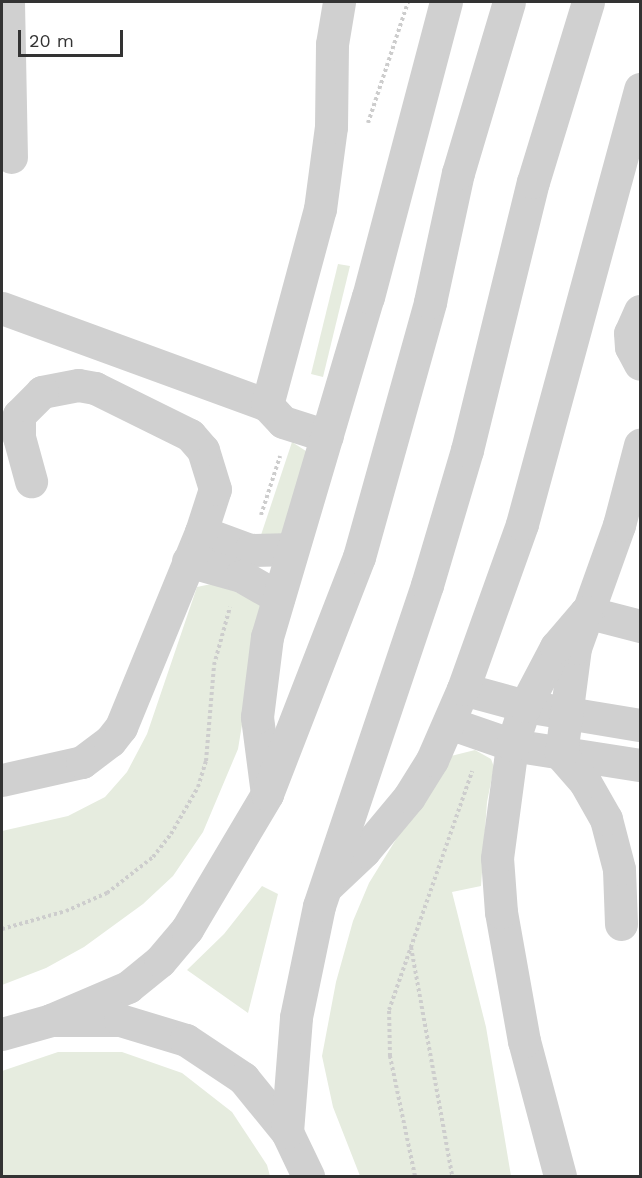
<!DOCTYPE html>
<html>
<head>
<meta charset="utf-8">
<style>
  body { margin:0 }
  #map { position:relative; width:642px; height:1178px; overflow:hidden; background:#fff; font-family:"Work Sans",sans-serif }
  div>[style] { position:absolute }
  .green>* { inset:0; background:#e6ecdf }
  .path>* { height:4px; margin-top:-2px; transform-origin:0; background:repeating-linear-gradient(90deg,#cdcdcd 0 3px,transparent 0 6px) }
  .minor>* { height:33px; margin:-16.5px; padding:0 16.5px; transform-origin:16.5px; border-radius:16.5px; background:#d0d0d0 }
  span { translate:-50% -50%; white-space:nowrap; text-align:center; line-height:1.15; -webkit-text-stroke:6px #fff; paint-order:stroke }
  .frame { position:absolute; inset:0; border:3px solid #333; pointer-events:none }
  .scale { position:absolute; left:18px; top:30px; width:105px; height:27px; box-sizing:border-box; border:3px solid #333; border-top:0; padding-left:8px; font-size:18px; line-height:21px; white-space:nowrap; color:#333; -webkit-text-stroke:4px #fff; paint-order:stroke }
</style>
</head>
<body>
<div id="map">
  <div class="green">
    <i style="clip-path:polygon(338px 264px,350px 266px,323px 377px,311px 374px)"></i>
    <i style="clip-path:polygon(292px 442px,309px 453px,288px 537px,259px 541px)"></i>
    <i style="clip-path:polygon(216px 583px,262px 604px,238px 749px,203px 832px,173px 876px,143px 904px,84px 947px,46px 968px,2px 985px,2px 831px,68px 816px,105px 797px,127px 772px,147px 734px,197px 587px)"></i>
    <i style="clip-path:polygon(475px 750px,491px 759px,494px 767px,487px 802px,481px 886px,452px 892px,486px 1027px,511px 1176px,360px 1176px,333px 1107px,322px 1056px,336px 982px,353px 921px,369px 883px,447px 757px)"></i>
    <i style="clip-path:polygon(262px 886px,278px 894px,248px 1013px,187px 970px,224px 934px)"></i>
    <i style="clip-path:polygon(58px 1052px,122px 1052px,182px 1073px,232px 1112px,267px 1165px,270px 1176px,2px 1176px,2px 1071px)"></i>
  </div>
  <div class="path">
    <i style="left:368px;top:123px;width:127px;rotate:-71.7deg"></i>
    <i style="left:261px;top:515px;width:62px;rotate:-72.1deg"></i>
    <i style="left:2px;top:929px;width:66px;rotate:-15.7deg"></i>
    <i style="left:66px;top:911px;width:45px;rotate:-23.7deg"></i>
    <i style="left:107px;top:893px;width:58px;rotate:-38deg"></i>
    <i style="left:153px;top:857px;width:29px;rotate:-52deg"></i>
    <i style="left:171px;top:834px;width:54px;rotate:-60.1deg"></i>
    <i style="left:198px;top:787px;width:27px;rotate:-73deg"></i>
    <i style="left:206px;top:761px;width:96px;rotate:-85.2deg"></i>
    <i style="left:214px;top:665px;width:60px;rotate:-74.6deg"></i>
    <i style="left:411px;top:947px;width:233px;rotate:79.8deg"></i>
    <i style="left:415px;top:1176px;width:123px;rotate:-101.8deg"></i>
    <i style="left:390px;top:1056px;width:46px;rotate:-91.2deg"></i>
    <i style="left:389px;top:1010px;width:253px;rotate:-70.8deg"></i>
  </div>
  <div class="minor">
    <i style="left:8px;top:2px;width:155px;rotate:88.9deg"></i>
    <i style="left:2px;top:308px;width:282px;rotate:20.1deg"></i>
    <i style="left:267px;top:405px;width:23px;rotate:47deg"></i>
    <i style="left:283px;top:422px;width:46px;rotate:17.7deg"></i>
    <i style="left:640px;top:311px;width:24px;rotate:114deg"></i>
    <i style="left:630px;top:333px;width:14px;rotate:86deg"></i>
    <i style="left:631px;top:347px;width:19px;rotate:62deg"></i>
    <i style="left:267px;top:405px;width:203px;rotate:-74.9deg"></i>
    <i style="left:320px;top:209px;width:83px;rotate:-82.4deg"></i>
    <i style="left:331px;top:127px;width:83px;rotate:-89.3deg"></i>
    <i style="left:332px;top:44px;width:43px;rotate:-80.5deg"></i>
    <i style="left:201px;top:532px;width:52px;rotate:20.2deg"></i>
    <i style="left:250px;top:550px;width:42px;rotate:-1.4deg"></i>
    <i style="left:188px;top:561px;width:55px;rotate:15.8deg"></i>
    <i style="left:241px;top:576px;width:43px;rotate:29.6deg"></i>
    <i style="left:586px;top:612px;width:56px;rotate:14.5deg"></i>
    <i style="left:463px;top:689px;width:64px;rotate:15.3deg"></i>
    <i style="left:525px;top:706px;width:117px;rotate:9.4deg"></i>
    <i style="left:449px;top:723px;width:67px;rotate:19.2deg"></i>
    <i style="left:512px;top:745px;width:130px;rotate:8.9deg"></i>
    <i style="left:2px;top:780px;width:82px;rotate:-12.7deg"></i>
    <i style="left:82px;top:762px;width:35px;rotate:-37deg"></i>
    <i style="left:110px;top:741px;width:18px;rotate:-52deg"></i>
    <i style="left:121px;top:727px;width:211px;rotate:-67.7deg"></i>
    <i style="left:201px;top:532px;width:45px;rotate:-72deg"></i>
    <i style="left:215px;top:489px;width:41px;rotate:-107.1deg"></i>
    <i style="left:203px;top:450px;width:20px;rotate:-131deg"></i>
    <i style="left:190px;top:435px;width:106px;rotate:-153.7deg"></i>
    <i style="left:95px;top:388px;width:17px;rotate:-170deg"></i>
    <i style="left:78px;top:385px;width:37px;rotate:169deg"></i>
    <i style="left:42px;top:392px;width:33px;rotate:135deg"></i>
    <i style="left:19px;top:415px;width:22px;rotate:90deg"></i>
    <i style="left:19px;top:437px;width:46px;rotate:74.7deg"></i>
    <i style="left:267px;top:794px;width:78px;rotate:-97.4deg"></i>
    <i style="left:257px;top:717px;width:81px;rotate:-82.9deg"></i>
    <i style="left:267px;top:637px;width:355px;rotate:-73.5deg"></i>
    <i style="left:368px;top:297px;width:305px;rotate:-75.2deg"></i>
    <i style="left:327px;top:886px;width:51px;rotate:-43.4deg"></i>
    <i style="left:364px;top:851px;width:70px;rotate:-50.2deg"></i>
    <i style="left:409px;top:797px;width:44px;rotate:-58.1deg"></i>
    <i style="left:432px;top:760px;width:77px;rotate:-66.4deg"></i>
    <i style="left:463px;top:689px;width:175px;rotate:-70.3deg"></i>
    <i style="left:522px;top:524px;width:451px;rotate:-74.8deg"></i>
    <i style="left:621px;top:924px;width:55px;rotate:-92.1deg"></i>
    <i style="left:619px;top:869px;width:52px;rotate:-104.6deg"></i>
    <i style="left:606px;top:819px;width:43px;rotate:-119.6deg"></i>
    <i style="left:585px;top:782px;width:37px;rotate:-131deg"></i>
    <i style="left:561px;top:754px;width:107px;rotate:-82.5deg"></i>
    <i style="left:575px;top:648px;width:131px;rotate:-70.3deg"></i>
    <i style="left:619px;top:525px;width:83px;rotate:-75.3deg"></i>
    <i style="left:51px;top:1020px;width:84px;rotate:-23.2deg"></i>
    <i style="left:128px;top:987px;width:41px;rotate:-39.1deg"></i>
    <i style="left:160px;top:961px;width:42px;rotate:-49.8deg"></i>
    <i style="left:187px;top:929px;width:157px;rotate:-59.3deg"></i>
    <i style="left:267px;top:794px;width:254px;rotate:-68.8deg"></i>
    <i style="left:359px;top:557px;width:265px;rotate:-74.4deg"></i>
    <i style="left:430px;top:302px;width:132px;rotate:-77.8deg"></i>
    <i style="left:458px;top:173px;width:178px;rotate:-73.4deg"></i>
    <i style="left:2px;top:1034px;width:51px;rotate:-15.9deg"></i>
    <i style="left:51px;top:1020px;width:69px"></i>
    <i style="left:120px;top:1020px;width:69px;rotate:16.9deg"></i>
    <i style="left:186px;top:1040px;width:69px;rotate:33.7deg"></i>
    <i style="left:243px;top:1078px;width:70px;rotate:50.8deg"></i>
    <i style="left:287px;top:1132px;width:49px;rotate:64.5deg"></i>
    <i style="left:287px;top:1132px;width:115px;rotate:-85.5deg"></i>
    <i style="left:296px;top:1017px;width:113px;rotate:-78.3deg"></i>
    <i style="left:319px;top:906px;width:339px;rotate:-71.4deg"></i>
    <i style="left:427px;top:585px;width:141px;rotate:-73.5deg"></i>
    <i style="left:467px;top:450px;width:276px;rotate:-76.2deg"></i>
    <i style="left:533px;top:182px;width:188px;rotate:-73deg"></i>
    <i style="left:560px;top:1176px;width:140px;rotate:-104.9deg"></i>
    <i style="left:524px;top:1041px;width:131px;rotate:-100.1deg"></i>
    <i style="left:501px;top:912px;width:54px;rotate:-94.2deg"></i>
    <i style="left:497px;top:858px;width:114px;rotate:-82.4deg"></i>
    <i style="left:512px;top:745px;width:41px;rotate:-71.6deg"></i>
    <i style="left:525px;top:706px;width:67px;rotate:-62.3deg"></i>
    <i style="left:556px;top:647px;width:46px;rotate:-49.4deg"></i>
  </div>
  <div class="frame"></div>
  <div class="scale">20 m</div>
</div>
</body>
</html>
